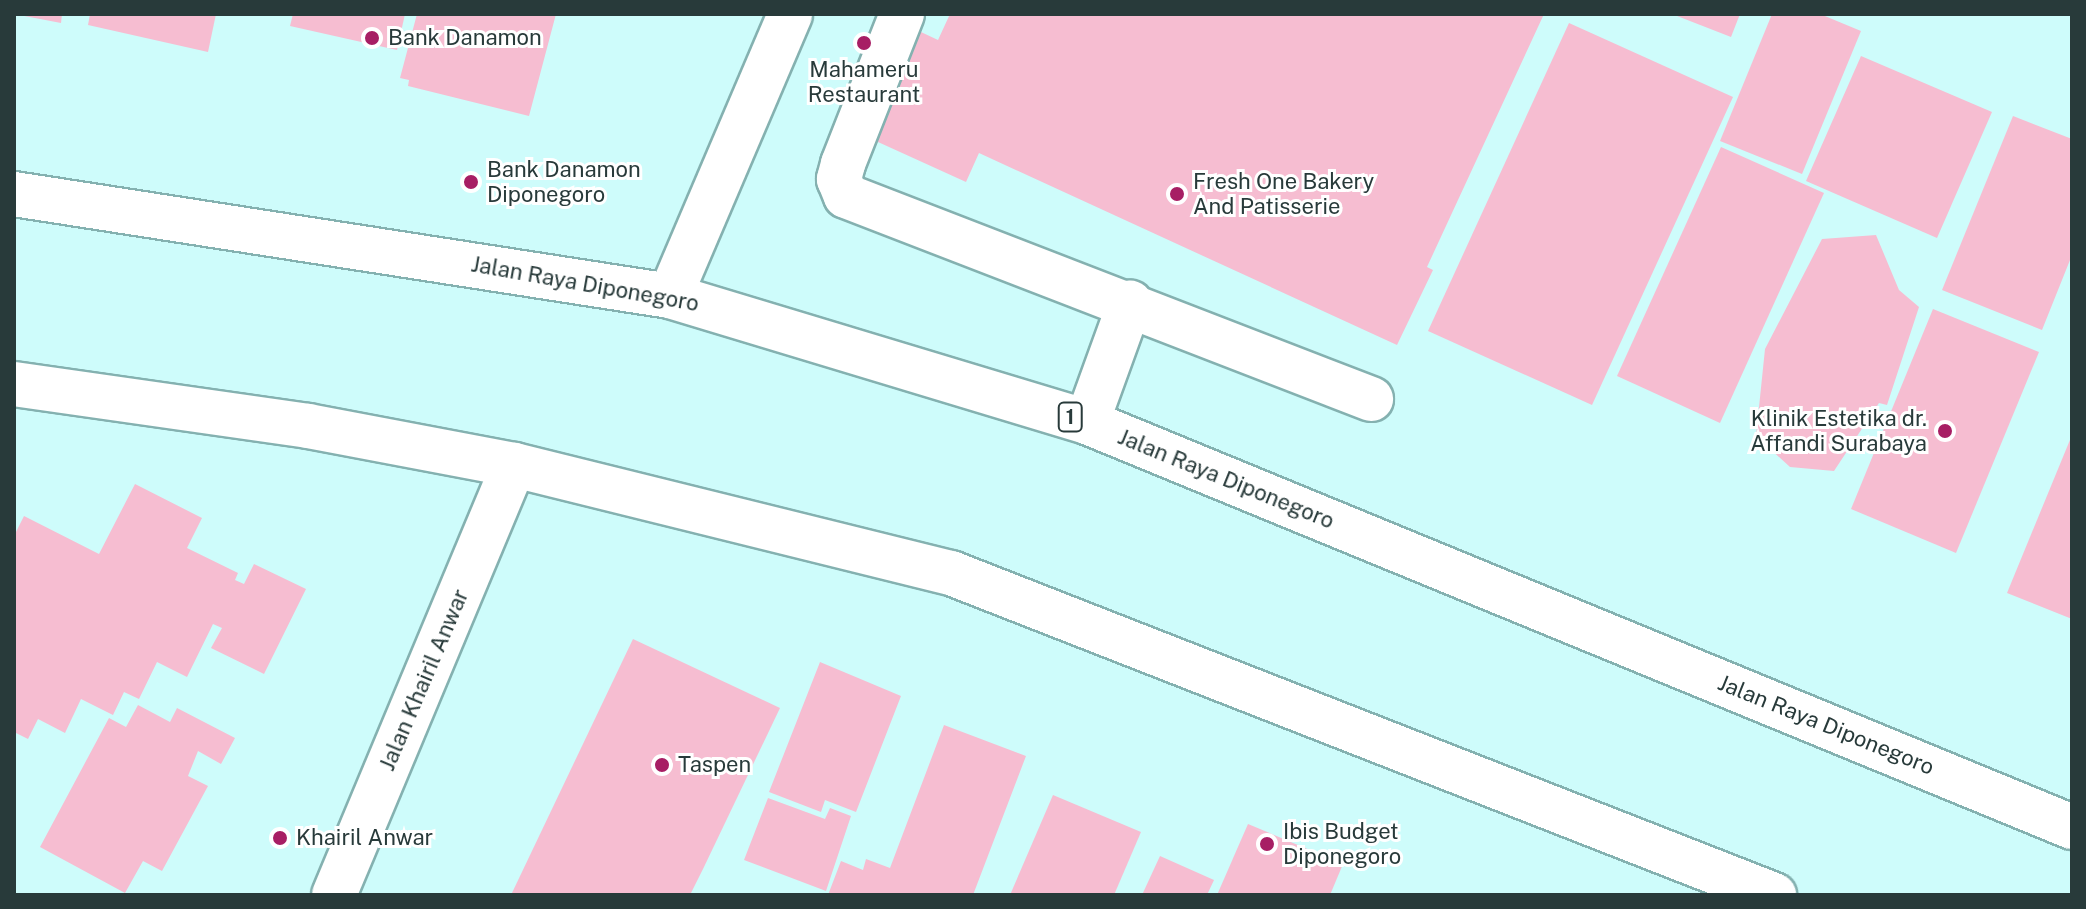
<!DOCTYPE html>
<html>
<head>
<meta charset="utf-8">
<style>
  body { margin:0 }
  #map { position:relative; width:2086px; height:909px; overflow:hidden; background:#cefcfb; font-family:"Public Sans",sans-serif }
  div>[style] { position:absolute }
  .building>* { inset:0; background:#f6bdd1 }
  .roads { filter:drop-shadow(2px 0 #84b1b0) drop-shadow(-2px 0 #84b1b0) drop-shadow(0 2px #84b1b0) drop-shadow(0 -2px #84b1b0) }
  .minor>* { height:44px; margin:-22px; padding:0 22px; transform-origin:22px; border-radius:22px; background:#fff }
  .highway>* { height:44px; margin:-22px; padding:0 22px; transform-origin:22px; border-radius:22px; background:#fff }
  .dots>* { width:22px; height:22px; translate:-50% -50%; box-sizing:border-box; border:4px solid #fff; border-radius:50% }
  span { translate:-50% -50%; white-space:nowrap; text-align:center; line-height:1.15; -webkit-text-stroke:6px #fff; paint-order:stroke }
  .shield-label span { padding:2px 6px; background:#fff; border:2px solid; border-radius:6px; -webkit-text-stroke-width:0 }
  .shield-label { font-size:20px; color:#283a3a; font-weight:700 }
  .poi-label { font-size:22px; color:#283a3a }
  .left { translate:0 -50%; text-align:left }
  .right { translate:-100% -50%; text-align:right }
  .street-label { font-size:22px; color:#283a3a }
  .frame { position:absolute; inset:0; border:16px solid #283a3a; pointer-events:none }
</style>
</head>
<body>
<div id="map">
  <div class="building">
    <i style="clip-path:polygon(14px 14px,62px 14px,61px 23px)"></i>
    <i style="clip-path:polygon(90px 14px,216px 14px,208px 52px,88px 25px)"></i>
    <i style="clip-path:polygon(293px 14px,405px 14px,397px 50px,290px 26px)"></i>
    <i style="clip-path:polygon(417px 14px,556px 14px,529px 116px,408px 86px,409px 80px,400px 78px)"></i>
    <i style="clip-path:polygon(950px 14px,1544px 14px,1427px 267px,1433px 270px,1397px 345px,979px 153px,966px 182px,856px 132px,906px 25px,938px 40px)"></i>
    <i style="clip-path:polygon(1672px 14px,1740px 14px,1731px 37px)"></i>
    <i style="clip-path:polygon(1772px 14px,1820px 14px,1861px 31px,1802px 174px,1720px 141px)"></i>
    <i style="clip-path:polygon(1569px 23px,1733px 97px,1592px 405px,1428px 331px)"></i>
    <i style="clip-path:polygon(1861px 56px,1992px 112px,1937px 238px,1806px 181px)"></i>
    <i style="clip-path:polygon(2013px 116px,2072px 139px,2072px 255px,2042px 330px,1942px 290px)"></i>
    <i style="clip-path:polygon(1721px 147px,1824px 193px,1720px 423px,1617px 376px)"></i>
    <i style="clip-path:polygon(1876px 235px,1899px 290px,1919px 307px,1887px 405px,1879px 403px,1834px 471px,1790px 467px,1756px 436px,1765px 349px,1822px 239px)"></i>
    <i style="clip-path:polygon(1933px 309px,2039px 352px,1956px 553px,1851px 509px)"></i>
    <i style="clip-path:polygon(2072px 435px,2072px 619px,2007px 593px)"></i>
    <i style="clip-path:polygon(135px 484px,202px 518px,187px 548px,238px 573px,235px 580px,244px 584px,254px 564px,306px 589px,264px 674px,211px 648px,222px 628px,213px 624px,187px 677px,157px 662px,139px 699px,124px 692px,113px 715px,81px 699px,65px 733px,38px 719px,28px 739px,14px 732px,14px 536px,24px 516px,99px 554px)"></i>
    <i style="clip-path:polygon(633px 639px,780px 708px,703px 869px,690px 895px,511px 895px)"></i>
    <i style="clip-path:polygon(820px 662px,901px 696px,856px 812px,825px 800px,821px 812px,769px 792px)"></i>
    <i style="clip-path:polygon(138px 705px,170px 722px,177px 708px,235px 738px,221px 764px,198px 751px,188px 776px,208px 786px,162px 871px,143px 861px,125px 893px,40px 847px,109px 718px,126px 727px)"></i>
    <i style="clip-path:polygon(944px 725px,1026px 756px,973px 895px,828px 895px,841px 861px,863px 870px,866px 859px,890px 868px)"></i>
    <i style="clip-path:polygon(1053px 795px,1141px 832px,1114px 895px,1010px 895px)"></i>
    <i style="clip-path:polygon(768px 798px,825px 819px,830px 808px,851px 816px,826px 891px,744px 860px)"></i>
    <i style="clip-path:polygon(1248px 824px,1343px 864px,1330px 895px,1217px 895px)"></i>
    <i style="clip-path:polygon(1160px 856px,1214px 880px,1207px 895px,1142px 895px)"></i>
  </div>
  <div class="roads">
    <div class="minor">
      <i style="left:902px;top:14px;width:161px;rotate:111.5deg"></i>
      <i style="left:843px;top:164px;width:16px;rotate:105deg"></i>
      <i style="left:839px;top:179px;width:18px;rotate:68deg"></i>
      <i style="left:846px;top:196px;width:563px;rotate:21.14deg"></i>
      <i style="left:670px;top:296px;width:306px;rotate:-66.9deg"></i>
      <i style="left:1087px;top:422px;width:127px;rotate:-70.1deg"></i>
      <i style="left:334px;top:895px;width:466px;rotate:-67.3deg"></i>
    </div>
    <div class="highway">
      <i style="left:14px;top:194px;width:664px;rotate:8.84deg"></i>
      <i style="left:670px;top:296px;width:436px;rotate:16.8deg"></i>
      <i style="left:1087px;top:422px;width:1065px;rotate:22.35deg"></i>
      <i style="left:14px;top:384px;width:297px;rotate:8.1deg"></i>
      <i style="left:308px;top:426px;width:210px;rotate:10.7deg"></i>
      <i style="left:514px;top:465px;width:450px;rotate:13.9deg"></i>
      <i style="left:951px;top:573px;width:884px;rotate:21.37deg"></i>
    </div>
  </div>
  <div class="dots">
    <i style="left:372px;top:38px;background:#a71e64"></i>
    <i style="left:864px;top:43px;background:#a71e64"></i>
    <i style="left:471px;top:182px;background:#a71e64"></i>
    <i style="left:1177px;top:194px;background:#a71e64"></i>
    <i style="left:1945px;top:431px;background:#a71e64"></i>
    <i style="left:662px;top:765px;background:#a71e64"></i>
    <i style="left:280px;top:838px;background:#a71e64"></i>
    <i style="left:1267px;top:844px;background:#a71e64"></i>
  </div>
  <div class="shield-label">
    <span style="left:1070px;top:417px">1</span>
  </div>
  <div class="poi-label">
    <span class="left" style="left:388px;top:38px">Bank Danamon</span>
    <span style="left:864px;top:82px">Mahameru<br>Restaurant</span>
    <span class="left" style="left:487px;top:182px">Bank Danamon<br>Diponegoro</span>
    <span class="left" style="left:1193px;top:194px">Fresh One Bakery<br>And Patisserie</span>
    <span class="right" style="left:1927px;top:431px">Klinik Estetika dr.<br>Affandi Surabaya</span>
    <span class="left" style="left:678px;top:765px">Taspen</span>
    <span class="left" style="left:1283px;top:844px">Ibis Budget<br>Diponegoro</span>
    <span class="left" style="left:296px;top:838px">Khairil Anwar</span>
  </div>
  <div class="street-label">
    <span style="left:585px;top:284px;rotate:10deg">Jalan Raya Diponegoro</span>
    <span style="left:1226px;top:479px;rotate:22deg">Jalan Raya Diponegoro</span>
    <span style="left:424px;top:680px;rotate:-67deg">Jalan Khairil Anwar</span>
    <span style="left:1826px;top:725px;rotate:22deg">Jalan Raya Diponegoro</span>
  </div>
  <div class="frame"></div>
</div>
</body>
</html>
